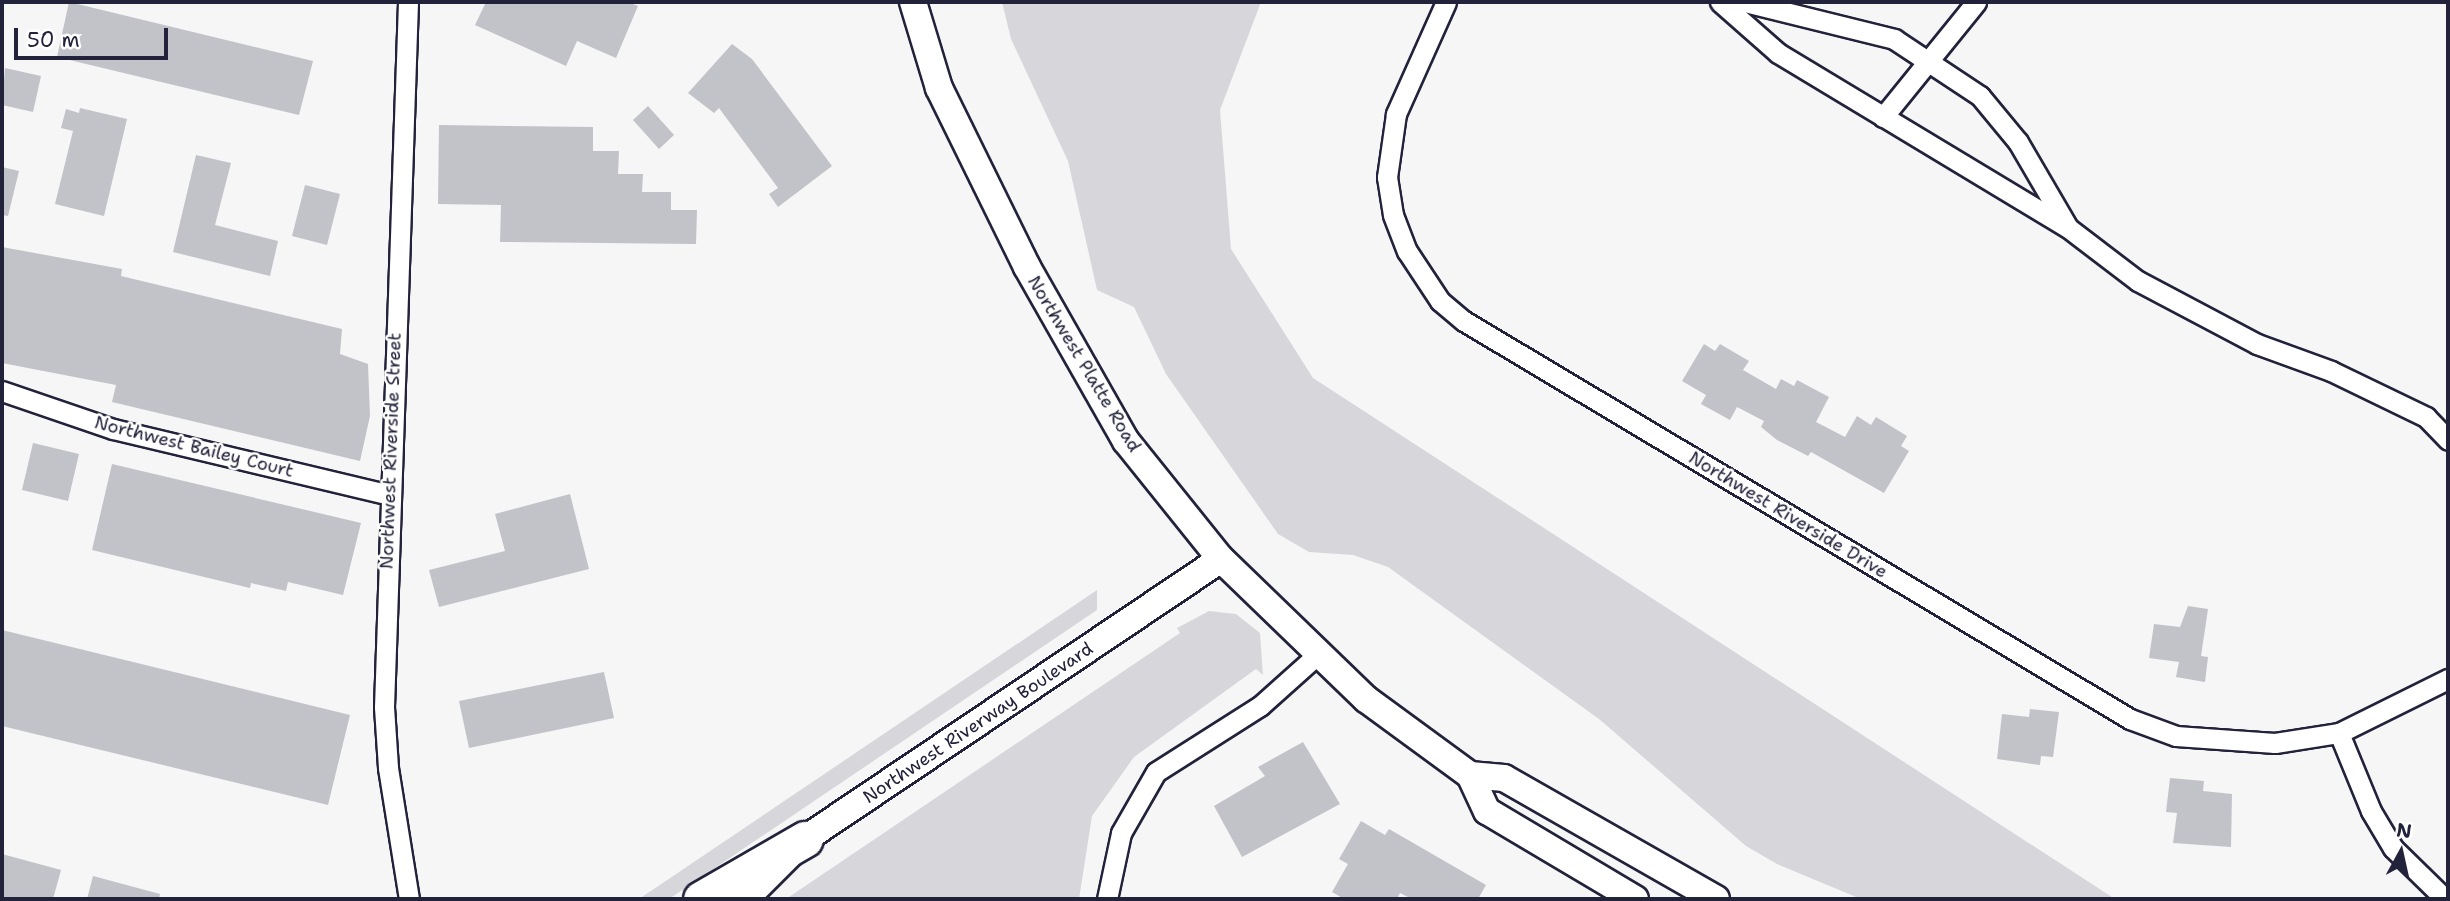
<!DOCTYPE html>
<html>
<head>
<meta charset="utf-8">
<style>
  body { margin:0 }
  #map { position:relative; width:2450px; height:901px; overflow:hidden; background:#f6f6f7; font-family:"Shantell Sans",sans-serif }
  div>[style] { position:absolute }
  .green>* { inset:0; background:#d7d7db }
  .building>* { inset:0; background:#c2c2c9 }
  .roads { filter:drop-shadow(2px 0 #22223b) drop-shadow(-2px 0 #22223b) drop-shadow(0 2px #22223b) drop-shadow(0 -2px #22223b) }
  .minor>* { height:19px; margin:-9.5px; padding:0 9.5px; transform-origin:9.5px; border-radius:9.5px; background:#fff }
  .secondary>* { height:26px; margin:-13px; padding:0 13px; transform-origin:13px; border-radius:13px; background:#fff }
  .motorway>* { height:35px; margin:-17.5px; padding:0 17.5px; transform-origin:17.5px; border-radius:17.5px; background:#fff }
  span { translate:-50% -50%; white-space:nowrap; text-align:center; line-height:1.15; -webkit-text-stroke:5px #fff; paint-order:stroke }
  .street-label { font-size:18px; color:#22223b }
  .frame { position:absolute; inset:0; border:4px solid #22223b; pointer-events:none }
  .north { position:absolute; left:2366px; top:817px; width:70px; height:70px; -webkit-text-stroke:5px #fff; paint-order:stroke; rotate:8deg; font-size:19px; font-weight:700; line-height:28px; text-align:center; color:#22223b }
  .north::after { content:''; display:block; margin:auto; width:24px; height:32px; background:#22223b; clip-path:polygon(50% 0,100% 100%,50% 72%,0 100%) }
  .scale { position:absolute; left:14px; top:28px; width:154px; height:32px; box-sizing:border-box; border:4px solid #22223b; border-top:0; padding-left:9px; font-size:21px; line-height:24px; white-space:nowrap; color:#22223b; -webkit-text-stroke:5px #fff; paint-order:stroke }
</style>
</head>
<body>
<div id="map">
  <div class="green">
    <i style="clip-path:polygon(1002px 2px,1261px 2px,1220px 110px,1231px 249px,1313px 378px,2115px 899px,1861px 899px,1777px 864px,1746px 846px,1599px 719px,1388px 567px,1353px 555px,1309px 552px,1278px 534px,1166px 374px,1134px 307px,1097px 290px,1068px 161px,1011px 39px)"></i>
    <i style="clip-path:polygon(1097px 590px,1097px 610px,669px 899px,639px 899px)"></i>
    <i style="clip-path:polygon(1209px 611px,1236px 614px,1260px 633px,1263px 675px,1256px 669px,1134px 757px,1092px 816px,1079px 899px,786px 899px,1180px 633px,1177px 628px)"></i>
  </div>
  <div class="building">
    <i style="clip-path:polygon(69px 2px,313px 61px,299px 115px,57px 57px)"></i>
    <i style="clip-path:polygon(486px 2px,628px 2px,638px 6px,616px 58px,577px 41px,566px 66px,475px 25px)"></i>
    <i style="clip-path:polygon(732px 44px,752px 59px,832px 166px,778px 207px,769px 194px,778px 188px,719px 108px,714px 113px,688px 93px)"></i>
    <i style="clip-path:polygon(5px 68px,41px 76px,33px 112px,2px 105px)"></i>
    <i style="clip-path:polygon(648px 106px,674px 135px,659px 149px,633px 120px)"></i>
    <i style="clip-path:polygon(80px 108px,127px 119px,104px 216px,55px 204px,73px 131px,61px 128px,66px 109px,79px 113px)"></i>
    <i style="clip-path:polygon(439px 125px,593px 127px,593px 151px,619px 151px,618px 174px,643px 174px,642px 192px,671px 192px,671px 210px,697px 210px,696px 244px,500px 242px,501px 205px,438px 204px)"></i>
    <i style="clip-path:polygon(196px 155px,231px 163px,215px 225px,278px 241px,270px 276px,173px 252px)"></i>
    <i style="clip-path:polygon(2px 167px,19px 171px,8px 216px,2px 215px)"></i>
    <i style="clip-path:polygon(305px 185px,340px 194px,327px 245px,292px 236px)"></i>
    <i style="clip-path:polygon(2px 247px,122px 269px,121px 276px,342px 329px,340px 354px,368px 364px,370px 416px,360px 461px,112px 402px,116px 385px,2px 363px)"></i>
    <i style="clip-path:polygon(1704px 344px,1715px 351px,1720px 344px,1749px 361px,1743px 370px,1776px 389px,1781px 379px,1794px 386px,1797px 380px,1829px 397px,1816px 422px,1845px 437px,1857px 416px,1871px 425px,1876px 417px,1907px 436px,1901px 446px,1909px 451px,1884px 493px,1811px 452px,1808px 456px,1777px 440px,1761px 427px,1764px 421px,1737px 407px,1730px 420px,1701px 404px,1706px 395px,1682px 381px)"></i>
    <i style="clip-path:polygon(33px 443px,79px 454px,68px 501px,22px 490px)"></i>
    <i style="clip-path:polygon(112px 464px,361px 523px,343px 595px,288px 582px,286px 591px,251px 583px,250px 588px,92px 550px)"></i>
    <i style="clip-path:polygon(570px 494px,589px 569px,439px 607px,429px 570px,505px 551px,495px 514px)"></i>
    <i style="clip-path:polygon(2188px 606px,2208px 609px,2201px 656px,2208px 657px,2205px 682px,2176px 677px,2179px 662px,2149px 658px,2154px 624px,2180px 627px)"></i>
    <i style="clip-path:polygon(2px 630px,350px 715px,328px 805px,2px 726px)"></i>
    <i style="clip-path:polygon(604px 672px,614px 718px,469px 748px,459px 701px)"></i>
    <i style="clip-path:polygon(2030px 709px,2059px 712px,2053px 757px,2041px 756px,2040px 765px,1997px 759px,2002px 714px,2029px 717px)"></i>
    <i style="clip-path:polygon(1303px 742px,1340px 804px,1242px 857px,1214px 806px,1265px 776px,1258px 767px)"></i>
    <i style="clip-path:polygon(2170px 778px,2204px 781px,2203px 791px,2232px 794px,2231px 847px,2173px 843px,2177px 813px,2166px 812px)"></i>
    <i style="clip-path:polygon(1361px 821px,1385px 835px,1389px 829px,1486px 885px,1478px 899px,1412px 899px,1400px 893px,1397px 899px,1344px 899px,1332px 892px,1348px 864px,1339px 859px)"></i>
    <i style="clip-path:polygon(2px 854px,61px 870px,53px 899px,2px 899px)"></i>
    <i style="clip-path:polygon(93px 876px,160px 894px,159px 899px,87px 899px)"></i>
  </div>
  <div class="roads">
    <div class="minor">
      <i style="left:408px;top:2px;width:705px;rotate:91.95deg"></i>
      <i style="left:384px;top:707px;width:61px;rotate:86.2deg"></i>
      <i style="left:388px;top:768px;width:133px;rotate:80.9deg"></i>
      <i style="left:1446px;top:2px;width:123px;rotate:114.1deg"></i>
      <i style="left:1396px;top:114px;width:64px;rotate:98.1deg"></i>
      <i style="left:1387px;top:177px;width:38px;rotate:81deg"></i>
      <i style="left:1393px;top:215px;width:39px;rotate:69deg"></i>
      <i style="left:1407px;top:251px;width:60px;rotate:56.6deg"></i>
      <i style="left:1440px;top:301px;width:31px;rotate:40deg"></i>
      <i style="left:1464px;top:321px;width:776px;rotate:30.86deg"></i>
      <i style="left:2130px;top:719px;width:49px;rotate:20.3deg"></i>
      <i style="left:2176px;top:736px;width:99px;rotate:4deg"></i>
      <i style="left:2275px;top:743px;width:65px;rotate:-8.9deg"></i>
      <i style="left:2339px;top:733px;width:122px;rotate:-26.4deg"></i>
      <i style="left:1720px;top:2px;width:77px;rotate:41.3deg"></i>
      <i style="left:1778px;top:53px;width:337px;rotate:31.1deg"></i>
      <i style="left:2067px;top:227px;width:89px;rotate:37.3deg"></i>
      <i style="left:2138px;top:281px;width:135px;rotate:27.9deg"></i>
      <i style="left:2257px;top:344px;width:79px;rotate:20deg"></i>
      <i style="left:2331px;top:371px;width:106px;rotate:25.8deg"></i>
      <i style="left:2426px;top:417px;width:32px;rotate:46deg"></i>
      <i style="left:1745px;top:2px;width:154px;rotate:13.9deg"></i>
      <i style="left:1894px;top:39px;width:103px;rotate:33.5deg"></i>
      <i style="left:1980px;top:96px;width:60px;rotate:50.4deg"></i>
      <i style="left:2018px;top:142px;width:97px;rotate:59.7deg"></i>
      <i style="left:1883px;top:117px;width:148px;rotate:-51deg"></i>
      <i style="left:2px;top:391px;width:117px;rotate:18.9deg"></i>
      <i style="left:113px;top:429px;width:284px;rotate:13.4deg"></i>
      <i style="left:2339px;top:733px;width:84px;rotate:67.7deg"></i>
      <i style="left:2371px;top:811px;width:43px;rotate:59.3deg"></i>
      <i style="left:2393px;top:848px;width:73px;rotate:44.4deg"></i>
      <i style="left:1107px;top:899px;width:67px;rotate:-78deg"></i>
      <i style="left:1121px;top:833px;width:70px;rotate:-60.2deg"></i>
      <i style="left:1156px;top:772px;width:123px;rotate:-32.4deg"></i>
      <i style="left:1260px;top:706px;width:75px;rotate:-41.8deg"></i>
    </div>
    <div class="secondary">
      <i style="left:913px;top:2px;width:90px;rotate:73.2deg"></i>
      <i style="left:939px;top:88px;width:199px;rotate:63.8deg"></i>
      <i style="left:1027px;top:267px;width:200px;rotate:60.4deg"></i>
      <i style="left:1126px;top:441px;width:151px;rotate:51.2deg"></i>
      <i style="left:1221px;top:559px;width:202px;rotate:44deg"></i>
      <i style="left:1366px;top:699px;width:129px;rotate:36.2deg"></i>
      <i style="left:1470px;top:775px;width:40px;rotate:65deg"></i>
      <i style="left:1487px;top:811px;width:172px;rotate:30.7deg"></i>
      <i style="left:1470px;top:775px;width:34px;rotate:5deg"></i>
      <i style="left:1504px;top:778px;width:244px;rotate:29.7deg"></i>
      <i style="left:745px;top:899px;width:85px;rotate:-45deg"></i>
      <i style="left:805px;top:839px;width:501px;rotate:-33.94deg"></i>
    </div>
    <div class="motorway">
      <i style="left:701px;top:899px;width:120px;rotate:-30deg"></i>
    </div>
  </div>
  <div class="street-label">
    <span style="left:1084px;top:364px;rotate:59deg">Northwest Platte Road</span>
    <span style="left:194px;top:447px;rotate:14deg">Northwest Bailey Court</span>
    <span style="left:391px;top:451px;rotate:-88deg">Northwest Riverside Street</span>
    <span style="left:1788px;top:515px;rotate:31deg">Northwest Riverside Drive</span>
    <span style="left:978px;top:723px;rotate:-34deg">Northwest Riverway Boulevard</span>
  </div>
  <div class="frame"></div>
  <div class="north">N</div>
  <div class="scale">50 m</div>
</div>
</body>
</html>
